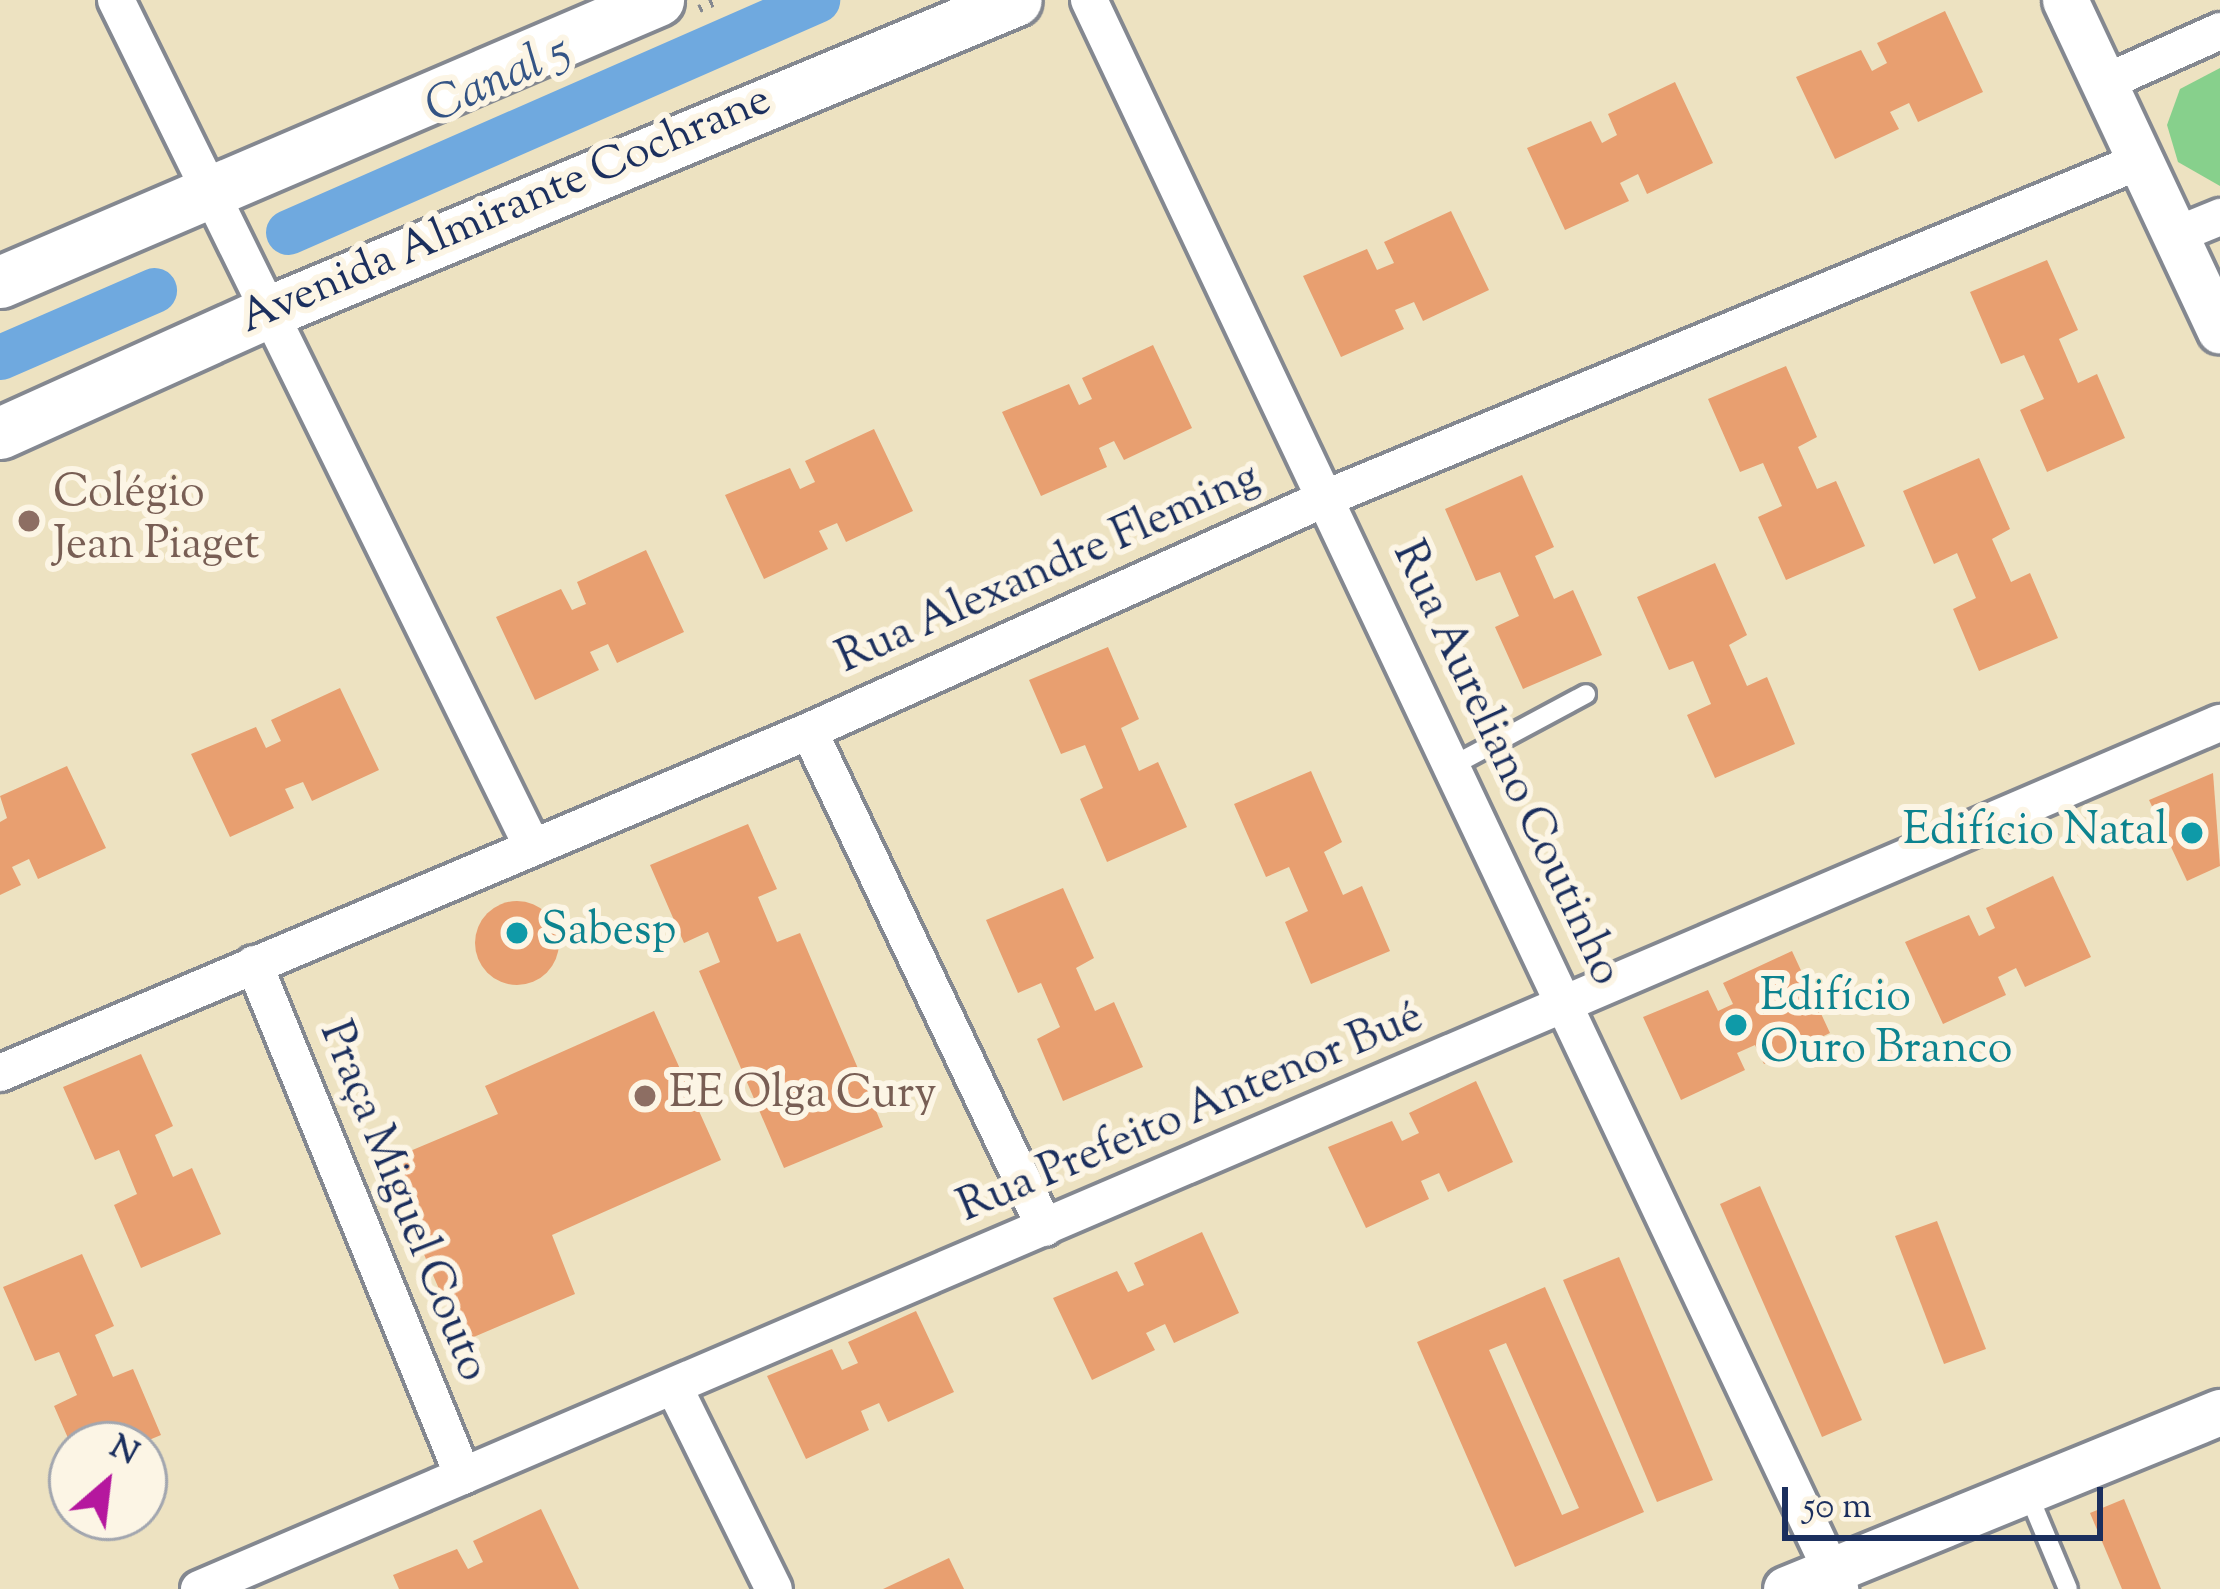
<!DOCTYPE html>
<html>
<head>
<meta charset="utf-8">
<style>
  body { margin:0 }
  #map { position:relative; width:2220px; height:1589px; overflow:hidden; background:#ede2c1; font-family:"Sorts Mill Goudy",serif }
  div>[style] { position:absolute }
  .green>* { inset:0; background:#87d08c }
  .canal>* { height:45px; margin:-22.5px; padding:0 22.5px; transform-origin:22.5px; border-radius:22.5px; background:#6fa9df }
  .building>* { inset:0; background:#e89f70 }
  .round { border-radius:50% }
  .path>* { height:8px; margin-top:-4px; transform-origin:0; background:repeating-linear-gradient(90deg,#848890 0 3px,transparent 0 12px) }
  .roads { filter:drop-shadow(3px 0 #848890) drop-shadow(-3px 0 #848890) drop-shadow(0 3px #848890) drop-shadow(0 -3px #848890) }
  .service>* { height:18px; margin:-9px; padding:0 9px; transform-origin:9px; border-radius:9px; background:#fff }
  .minor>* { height:36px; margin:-18px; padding:0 18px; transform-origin:18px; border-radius:18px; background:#fff }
  .tertiary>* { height:45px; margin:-22.5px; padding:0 22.5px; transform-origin:22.5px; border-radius:22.5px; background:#fff }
  .secondary>* { height:51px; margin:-25.5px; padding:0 25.5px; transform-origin:25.5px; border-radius:25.5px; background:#fff }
  .dots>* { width:33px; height:33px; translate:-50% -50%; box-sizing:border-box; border:6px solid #fcf5e5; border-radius:50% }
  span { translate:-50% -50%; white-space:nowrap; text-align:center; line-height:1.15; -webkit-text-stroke:12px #fcf5e5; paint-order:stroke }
  .street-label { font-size:45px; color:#1b2f5e }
  .education-label { font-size:45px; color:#785e54 }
  .left { translate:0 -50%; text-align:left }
  .culture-label { font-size:45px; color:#0d838f }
  .right { translate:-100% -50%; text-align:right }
  .water-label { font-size:48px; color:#345485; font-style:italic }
  .north { position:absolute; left:48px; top:1421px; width:120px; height:120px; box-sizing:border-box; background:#fcf5e5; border:3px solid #a2a6af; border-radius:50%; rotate:28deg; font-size:33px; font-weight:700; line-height:48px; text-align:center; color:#1b2f5e }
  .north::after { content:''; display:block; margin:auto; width:42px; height:54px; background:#b5179e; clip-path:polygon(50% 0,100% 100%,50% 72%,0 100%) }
  .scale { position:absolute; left:1782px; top:1487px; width:321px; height:54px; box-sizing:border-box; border:6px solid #1b2f5e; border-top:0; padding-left:15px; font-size:36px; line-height:42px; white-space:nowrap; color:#1b2f5e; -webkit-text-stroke:9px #fcf5e5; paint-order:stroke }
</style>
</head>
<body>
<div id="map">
  <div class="green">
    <i style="clip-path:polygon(2220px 68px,2220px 186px,2178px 162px,2167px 125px,2180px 89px)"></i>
  </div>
  <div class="canal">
    <i style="left:288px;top:232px;width:578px;rotate:-23.68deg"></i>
    <i style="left:0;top:357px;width:168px;rotate:-23.5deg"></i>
  </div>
  <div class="building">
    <i style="clip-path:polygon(1945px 11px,1983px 92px,1918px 122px,1909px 103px,1890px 112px,1899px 129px,1835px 159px,1796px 77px,1861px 50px,1872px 71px,1887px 63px,1877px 43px)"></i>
    <i style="clip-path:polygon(1675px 82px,1713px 163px,1647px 194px,1638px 174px,1620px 183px,1629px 201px,1565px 230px,1527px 148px,1591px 121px,1602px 143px,1617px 135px,1608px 114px)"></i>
    <i style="clip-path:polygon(1451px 211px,1489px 290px,1423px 321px,1414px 302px,1395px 310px,1404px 329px,1341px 357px,1303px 276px,1367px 249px,1377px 270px,1394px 263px,1384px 242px)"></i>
    <i style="clip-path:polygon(2047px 260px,2078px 330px,2059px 339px,2078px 383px,2097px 374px,2125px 438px,2047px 472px,2020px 410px,2044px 399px,2024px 355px,2001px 364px,1970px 292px)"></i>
    <i style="clip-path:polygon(1153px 345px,1192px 428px,1124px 460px,1114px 441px,1099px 448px,1107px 467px,1041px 496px,1002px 412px,1069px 384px,1079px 405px,1092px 399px,1082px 378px)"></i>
    <i style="clip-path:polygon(1786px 366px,1817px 437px,1798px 447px,1817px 489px,1836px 481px,1865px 546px,1786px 580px,1758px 517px,1782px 506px,1763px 463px,1740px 472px,1708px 399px)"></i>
    <i style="clip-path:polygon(874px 429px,913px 511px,846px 542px,837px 523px,819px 531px,828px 549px,764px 579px,725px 495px,790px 468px,800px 489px,815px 482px,805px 461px)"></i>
    <i style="clip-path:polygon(1979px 458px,2010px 529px,1992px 539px,2011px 582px,2030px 573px,2058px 638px,1979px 671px,1953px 609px,1976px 598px,1957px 553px,1934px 564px,1903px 491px)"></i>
    <i style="clip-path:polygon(1522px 475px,1554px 547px,1535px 556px,1554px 599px,1573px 590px,1602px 655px,1523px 689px,1495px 627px,1519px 616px,1500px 572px,1476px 581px,1445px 509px)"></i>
    <i style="clip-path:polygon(646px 550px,684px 632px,617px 663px,608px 644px,590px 652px,599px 670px,535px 700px,496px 617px,561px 589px,572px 610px,586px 604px,577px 582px)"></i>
    <i style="clip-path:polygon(1715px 563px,1747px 635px,1729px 645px,1747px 686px,1767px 677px,1795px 744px,1715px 778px,1687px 715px,1711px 704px,1693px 661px,1669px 670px,1637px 597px)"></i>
    <i style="clip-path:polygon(1108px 647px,1139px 719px,1121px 728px,1139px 771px,1158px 762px,1187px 827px,1107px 862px,1080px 799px,1103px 788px,1085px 745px,1061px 754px,1029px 680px)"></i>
    <i style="clip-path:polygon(340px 688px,379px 770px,312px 801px,303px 782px,285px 789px,294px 808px,230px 837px,191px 754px,256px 727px,266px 748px,281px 741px,271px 720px)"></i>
    <i style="clip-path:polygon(67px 766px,106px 848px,38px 879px,29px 859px,12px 867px,21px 885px,0 895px,0 822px,7px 818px,0 796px)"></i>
    <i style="clip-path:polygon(1311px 771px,1342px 842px,1324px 852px,1343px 895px,1362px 886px,1390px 951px,1311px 984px,1285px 922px,1308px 911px,1289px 867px,1266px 877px,1234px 804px)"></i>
    <i style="clip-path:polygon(2213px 773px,2220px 866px,2187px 881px,2149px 800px)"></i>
    <i style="clip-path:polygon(748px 824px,777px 889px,758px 897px,777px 942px,800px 933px,883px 1127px,784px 1168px,699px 971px,720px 962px,708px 932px,684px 943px,650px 865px)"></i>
    <i style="clip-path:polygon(2053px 876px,2091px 957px,2025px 987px,2016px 968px,1998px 977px,2006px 995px,1943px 1024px,1905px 942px,1969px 915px,1979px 936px,1995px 928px,1986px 908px)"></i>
    <i style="clip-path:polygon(1063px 888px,1094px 958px,1076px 968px,1095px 1011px,1114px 1002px,1143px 1067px,1063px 1101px,1037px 1039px,1060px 1027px,1041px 983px,1018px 993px,986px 920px)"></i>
    <i class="round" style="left:475px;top:901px;width:84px;height:84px"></i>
    <i style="clip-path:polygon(1792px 951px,1830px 1033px,1764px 1064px,1755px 1045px,1737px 1053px,1745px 1070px,1681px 1100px,1643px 1017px,1708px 990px,1718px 1011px,1733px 1004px,1723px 983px)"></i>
    <i style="clip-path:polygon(654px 1011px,721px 1160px,552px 1235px,575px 1294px,462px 1342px,384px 1162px,498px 1114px,485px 1086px)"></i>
    <i style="clip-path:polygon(141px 1054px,173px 1126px,155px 1135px,173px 1177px,192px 1168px,221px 1234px,141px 1268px,114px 1205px,137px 1194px,119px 1150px,95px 1160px,63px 1087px)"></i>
    <i style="clip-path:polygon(1476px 1081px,1513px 1162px,1448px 1192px,1439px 1173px,1421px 1181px,1429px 1199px,1366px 1228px,1328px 1147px,1392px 1121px,1402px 1141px,1419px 1133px,1409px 1113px)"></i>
    <i style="clip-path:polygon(1760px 1186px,1862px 1420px,1822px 1437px,1720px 1204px)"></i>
    <i style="clip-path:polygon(1937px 1221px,1986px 1349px,1944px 1364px,1895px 1236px)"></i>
    <i style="clip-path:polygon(1202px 1232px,1239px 1313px,1174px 1343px,1165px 1324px,1146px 1333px,1155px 1350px,1092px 1380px,1053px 1298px,1117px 1271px,1128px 1292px,1144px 1285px,1134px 1263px)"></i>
    <i style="clip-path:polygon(82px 1254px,114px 1326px,95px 1335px,113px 1377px,133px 1369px,161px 1435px,137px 1445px,71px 1445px,54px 1406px,77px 1395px,59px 1352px,35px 1361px,3px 1287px)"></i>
    <i style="clip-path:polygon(1619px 1257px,1713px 1480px,1657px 1502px,1563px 1280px)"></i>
    <i style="clip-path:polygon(evenodd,1545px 1287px,1644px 1512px,1515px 1567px,1417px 1342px,1545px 1287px,1506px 1343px,1579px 1508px,1562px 1515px,1489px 1350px,1506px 1343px)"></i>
    <i style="clip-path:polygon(916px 1311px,954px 1392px,888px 1422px,879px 1403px,861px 1411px,869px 1430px,806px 1459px,767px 1376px,832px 1349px,842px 1370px,858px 1363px,848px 1342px)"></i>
    <i style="clip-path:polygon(2124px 1499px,2161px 1589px,2122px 1589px,2090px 1513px)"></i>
    <i style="clip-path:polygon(541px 1509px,579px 1589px,399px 1589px,393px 1575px,457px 1549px,468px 1569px,483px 1562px,473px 1541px)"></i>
    <i style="clip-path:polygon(949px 1558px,964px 1589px,883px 1589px)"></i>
  </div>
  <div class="path">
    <i style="left:699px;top:9px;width:22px;rotate:-24deg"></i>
  </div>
  <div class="roads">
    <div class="service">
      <i style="left:1452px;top:766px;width:152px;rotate:-28.2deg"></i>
      <i style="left:2027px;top:1491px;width:106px;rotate:67.3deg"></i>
    </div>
    <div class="minor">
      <i style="left:116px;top:0;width:943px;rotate:63.82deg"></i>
      <i style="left:1089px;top:0;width:1758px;rotate:64.7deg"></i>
      <i style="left:2104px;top:83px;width:127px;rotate:-24.1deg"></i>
      <i style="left:2176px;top:235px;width:48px;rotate:-22.2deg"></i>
      <i style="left:809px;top:731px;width:550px;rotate:64.6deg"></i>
      <i style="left:254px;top:964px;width:553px;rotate:67.79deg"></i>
      <i style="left:0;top:1073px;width:878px;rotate:-22.92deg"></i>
      <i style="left:809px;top:731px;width:567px;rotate:-24.26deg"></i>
      <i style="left:1326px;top:498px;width:881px;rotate:-22.49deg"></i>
      <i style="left:675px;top:1389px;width:223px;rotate:63.7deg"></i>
      <i style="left:199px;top:1589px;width:2199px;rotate:-23.2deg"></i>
    </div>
    <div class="tertiary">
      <i style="left:2065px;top:0;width:365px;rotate:64.9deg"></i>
      <i style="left:1786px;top:1589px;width:469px;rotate:-22.2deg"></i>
    </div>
    <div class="secondary">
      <i style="left:0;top:282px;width:716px;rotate:-23.2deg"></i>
      <i style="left:0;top:433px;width:294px;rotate:-24.3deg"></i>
      <i style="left:268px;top:312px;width:810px;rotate:-22.64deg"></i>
    </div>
  </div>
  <div class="dots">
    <i style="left:29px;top:521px;background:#8d6e63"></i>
    <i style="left:2192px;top:833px;background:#0f9aa8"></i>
    <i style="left:517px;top:933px;background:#0f9aa8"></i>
    <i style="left:1736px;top:1025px;background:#0f9aa8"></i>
    <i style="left:645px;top:1096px;background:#8d6e63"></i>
  </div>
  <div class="street-label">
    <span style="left:506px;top:211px;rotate:-23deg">Avenida Almirante Cochrane</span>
    <span style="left:1049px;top:570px;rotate:-24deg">Rua Alexandre Fleming</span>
    <span style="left:1505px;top:764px;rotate:65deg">Rua Aureliano Coutinho</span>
    <span style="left:1191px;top:1114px;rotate:-23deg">Rua Prefeito Antenor Bué</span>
    <span style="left:402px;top:1202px;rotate:68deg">Praça Miguel Couto</span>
  </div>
  <div class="education-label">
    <span class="left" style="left:53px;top:521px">Colégio<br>Jean Piaget</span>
    <span class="left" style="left:669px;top:1096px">EE Olga Cury</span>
  </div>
  <div class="culture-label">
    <span class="right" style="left:2168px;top:833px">Edifício Natal</span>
    <span class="left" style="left:541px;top:933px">Sabesp</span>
    <span class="left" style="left:1760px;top:1025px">Edifício<br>Ouro Branco</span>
  </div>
  <div class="water-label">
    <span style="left:498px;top:81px;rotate:-24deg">Canal 5</span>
  </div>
  <div class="north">N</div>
  <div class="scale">50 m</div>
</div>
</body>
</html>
